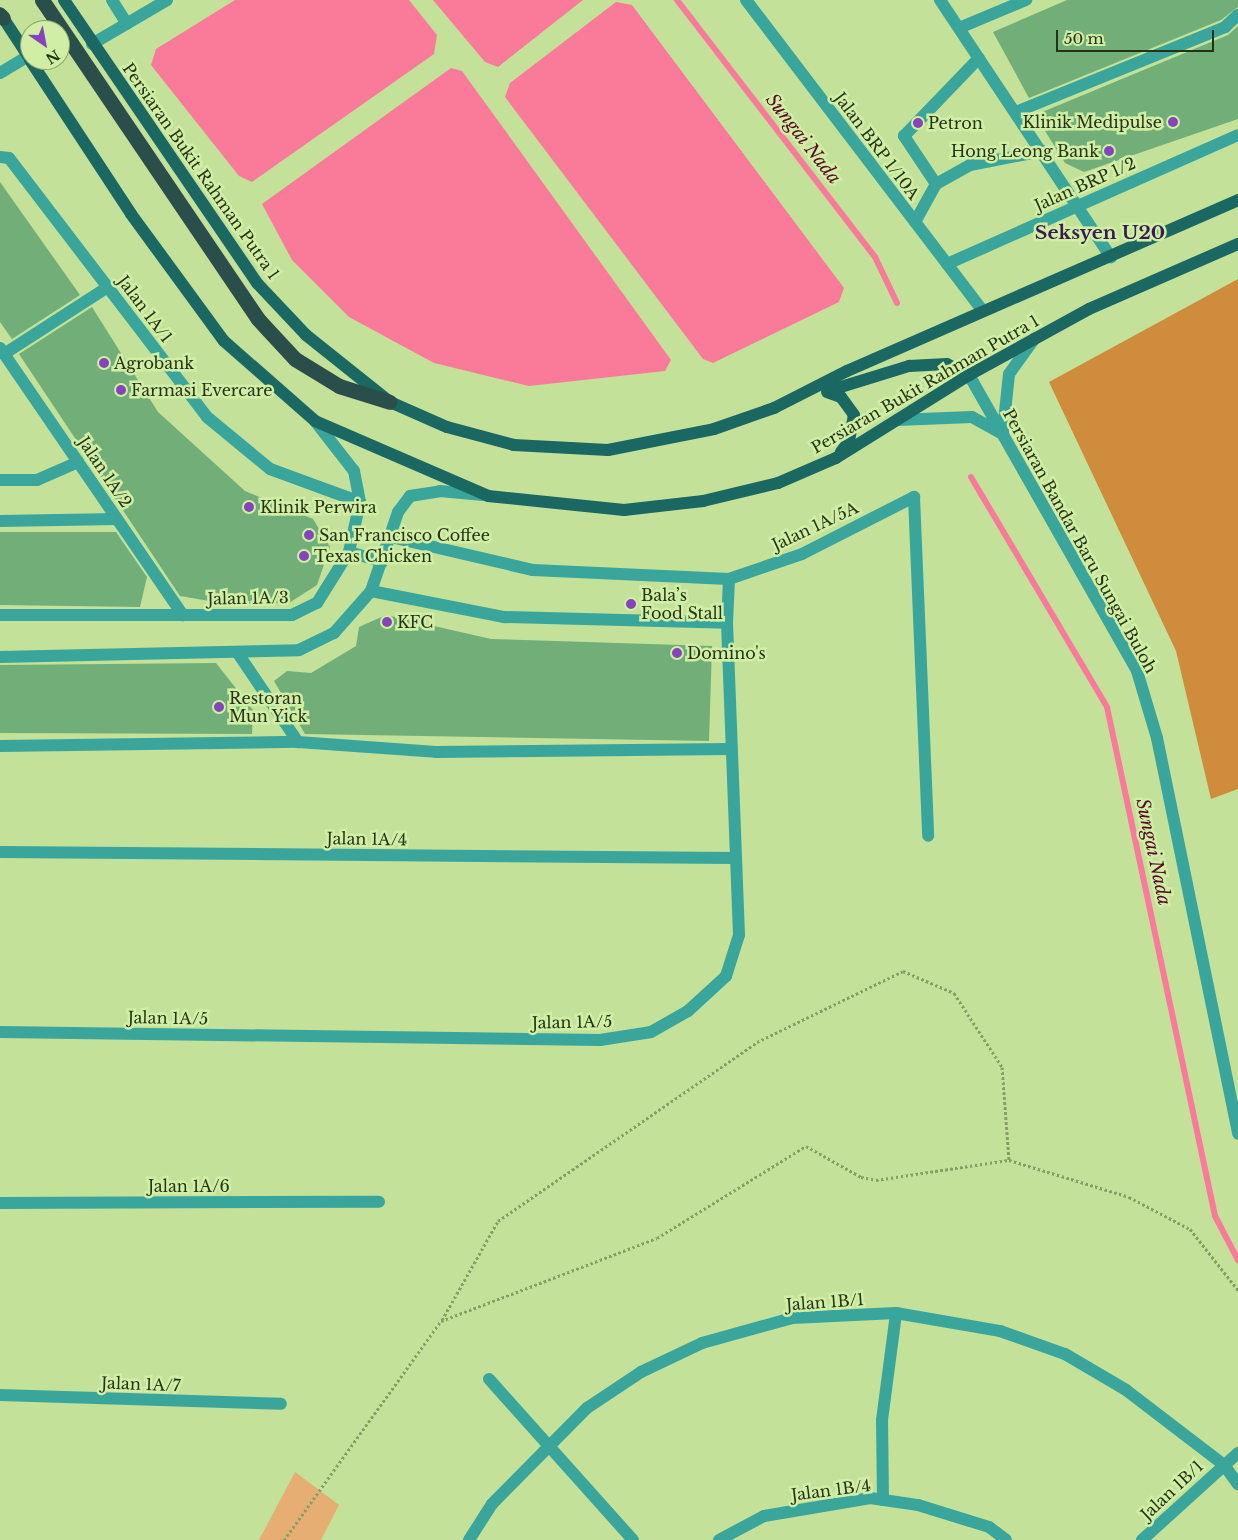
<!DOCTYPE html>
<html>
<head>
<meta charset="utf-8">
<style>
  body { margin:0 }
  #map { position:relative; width:1238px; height:1540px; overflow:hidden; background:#c3e198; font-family:"Libre Baskerville",serif }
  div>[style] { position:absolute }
  .green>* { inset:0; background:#e6ae73 }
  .forest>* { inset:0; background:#d08c3d }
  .water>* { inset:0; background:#fa7b99 }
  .stream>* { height:6px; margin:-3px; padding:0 3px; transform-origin:3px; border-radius:3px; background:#fa7b99 }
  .building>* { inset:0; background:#72af78 }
  .path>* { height:3px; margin-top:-1.5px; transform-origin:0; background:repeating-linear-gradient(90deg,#879e65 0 2.5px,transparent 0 5px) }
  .minor>* { height:12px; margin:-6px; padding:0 6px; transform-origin:6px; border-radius:6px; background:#3aa59b }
  .major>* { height:12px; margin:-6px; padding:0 6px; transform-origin:6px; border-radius:6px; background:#1a6861 }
  .highway>* { height:15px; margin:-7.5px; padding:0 7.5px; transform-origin:7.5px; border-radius:7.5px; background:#2a4f4b }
  .dots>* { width:14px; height:14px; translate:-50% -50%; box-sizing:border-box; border:2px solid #d0efa5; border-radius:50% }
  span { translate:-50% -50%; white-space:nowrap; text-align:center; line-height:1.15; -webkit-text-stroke:5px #d0efa5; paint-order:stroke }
  .poi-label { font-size:16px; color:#263214 }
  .right { translate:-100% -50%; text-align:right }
  .left { translate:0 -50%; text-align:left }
  .street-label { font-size:16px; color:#263214 }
  .water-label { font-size:18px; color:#580725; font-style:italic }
  .quarter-label { font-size:19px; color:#381951; font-weight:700 }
  .north { position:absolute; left:20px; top:20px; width:50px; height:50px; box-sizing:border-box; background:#d0efa5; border:1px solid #8ca36b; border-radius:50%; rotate:147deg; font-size:14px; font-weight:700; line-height:20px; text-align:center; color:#263214 }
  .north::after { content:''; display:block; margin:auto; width:18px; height:22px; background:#8544b9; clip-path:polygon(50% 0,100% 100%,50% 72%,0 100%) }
  .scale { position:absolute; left:1056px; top:30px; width:158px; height:22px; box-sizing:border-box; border:2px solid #263214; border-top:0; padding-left:6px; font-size:15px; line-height:18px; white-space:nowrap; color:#263214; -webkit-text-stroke:4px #d0efa5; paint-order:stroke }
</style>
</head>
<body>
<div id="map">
  <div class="green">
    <i style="clip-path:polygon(295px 1472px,339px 1505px,321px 1540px,259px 1540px)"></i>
  </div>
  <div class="forest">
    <i style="clip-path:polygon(1238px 279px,1238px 789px,1211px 799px,1176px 651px,1049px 382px)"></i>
  </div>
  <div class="water">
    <i style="clip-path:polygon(235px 0,409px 0,437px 35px,434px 54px,252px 182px,239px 176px,151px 65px,156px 49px)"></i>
    <i style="clip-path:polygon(433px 0,583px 0,498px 67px,485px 62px)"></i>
    <i style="clip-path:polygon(616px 2px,632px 5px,844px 288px,839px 302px,713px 363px,703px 359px,505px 97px,510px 83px)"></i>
    <i style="clip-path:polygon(451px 68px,462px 71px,671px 360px,665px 371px,529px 386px,434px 363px,349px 317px,292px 260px,262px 204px)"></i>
  </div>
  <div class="stream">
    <i style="left:677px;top:0;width:324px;rotate:52.4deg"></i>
    <i style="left:875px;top:257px;width:51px;rotate:64.4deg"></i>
    <i style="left:971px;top:477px;width:267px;rotate:59.4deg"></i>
    <i style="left:1107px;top:707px;width:520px;rotate:78.02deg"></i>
    <i style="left:1215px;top:1216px;width:50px;rotate:62.4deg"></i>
  </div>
  <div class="building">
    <i style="clip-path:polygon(1067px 0,1238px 0,1238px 7px,1221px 20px,1029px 98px,993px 32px)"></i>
    <i style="clip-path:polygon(1238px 26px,1238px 119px,1084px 172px,1065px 163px,1035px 115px,1228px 35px)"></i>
    <i style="clip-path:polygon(0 182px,80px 295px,12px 339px,0 322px)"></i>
    <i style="clip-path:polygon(92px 307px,158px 412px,245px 491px,313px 519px,330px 547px,317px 585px,289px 603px,227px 604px,180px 596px,19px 354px)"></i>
    <i style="clip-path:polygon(0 532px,116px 532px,147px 577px,140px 607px,0 605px)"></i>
    <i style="clip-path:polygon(386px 615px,491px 639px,712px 646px,709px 741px,305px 734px,274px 681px,287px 671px,311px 673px,356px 646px,359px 627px)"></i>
    <i style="clip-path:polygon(216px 663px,253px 710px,252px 734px,0 733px,0 665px)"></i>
  </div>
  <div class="path">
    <i style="left:442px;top:1320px;width:114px;rotate:-60.5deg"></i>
    <i style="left:498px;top:1221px;width:315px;rotate:-34.6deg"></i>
    <i style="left:757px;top:1042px;width:162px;rotate:-25.9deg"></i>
    <i style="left:903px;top:971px;width:56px;rotate:23.3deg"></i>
    <i style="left:954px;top:993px;width:88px;rotate:57deg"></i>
    <i style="left:1002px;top:1067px;width:93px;rotate:85.7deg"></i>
    <i style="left:284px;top:1540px;width:269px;rotate:-54.4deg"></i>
    <i style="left:441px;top:1321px;width:231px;rotate:-21deg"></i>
    <i style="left:657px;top:1238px;width:175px;rotate:-31.7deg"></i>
    <i style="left:806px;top:1146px;width:63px;rotate:29.4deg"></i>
    <i style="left:861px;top:1177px;width:15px;rotate:11deg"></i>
    <i style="left:876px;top:1180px;width:134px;rotate:-8.6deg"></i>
    <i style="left:1009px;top:1160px;width:126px;rotate:17.1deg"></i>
    <i style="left:1129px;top:1197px;width:69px;rotate:27.7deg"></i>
    <i style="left:1190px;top:1229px;width:78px;rotate:51.8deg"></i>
  </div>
  <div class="minor">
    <i style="left:112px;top:0;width:28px;rotate:58deg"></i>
    <i style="left:746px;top:0;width:391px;rotate:52.7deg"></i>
    <i style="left:940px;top:0;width:309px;rotate:56.4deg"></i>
    <i style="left:959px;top:28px;width:73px;rotate:-22.7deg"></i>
    <i style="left:92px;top:44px;width:87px;rotate:-30.4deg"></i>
    <i style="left:0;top:73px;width:33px;rotate:-31deg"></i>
    <i style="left:1016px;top:112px;width:226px;rotate:-22.1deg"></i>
    <i style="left:1225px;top:27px;width:18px;rotate:-43deg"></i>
    <i style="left:0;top:157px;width:9px;rotate:6deg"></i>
    <i style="left:9px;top:158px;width:326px;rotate:52.6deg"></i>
    <i style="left:207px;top:417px;width:82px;rotate:39.5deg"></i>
    <i style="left:270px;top:469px;width:96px;rotate:20.1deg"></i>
    <i style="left:936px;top:184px;width:58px;rotate:-123.7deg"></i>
    <i style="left:904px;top:136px;width:108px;rotate:-46.1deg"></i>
    <i style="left:915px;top:222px;width:43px;rotate:-61.1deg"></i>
    <i style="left:936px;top:184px;width:39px;rotate:-29deg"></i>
    <i style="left:970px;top:165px;width:74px;rotate:-10.9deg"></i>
    <i style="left:947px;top:264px;width:318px;rotate:-23.9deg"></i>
    <i style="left:0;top:348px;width:324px;rotate:55.6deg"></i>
    <i style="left:4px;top:354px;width:124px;rotate:-32.8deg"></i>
    <i style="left:969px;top:375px;width:340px;rotate:60.4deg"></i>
    <i style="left:1137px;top:671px;width:70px;rotate:73.4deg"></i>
    <i style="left:1157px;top:738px;width:404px;rotate:78.4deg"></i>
    <i style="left:897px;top:420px;width:75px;rotate:-2.3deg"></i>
    <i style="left:972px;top:417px;width:35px;rotate:29deg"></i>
    <i style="left:1003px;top:431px;width:57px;rotate:-84deg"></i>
    <i style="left:1009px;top:374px;width:44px;rotate:-54.2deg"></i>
    <i style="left:0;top:480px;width:37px"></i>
    <i style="left:37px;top:480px;width:45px;rotate:-23.7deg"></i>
    <i style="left:0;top:521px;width:117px;rotate:-1deg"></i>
    <i style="left:391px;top:537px;width:146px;rotate:13.1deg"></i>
    <i style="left:533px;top:570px;width:196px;rotate:2.6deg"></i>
    <i style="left:729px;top:579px;width:77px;rotate:-18.9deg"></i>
    <i style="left:802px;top:554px;width:126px;rotate:-27deg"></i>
    <i style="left:914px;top:497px;width:339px;rotate:87.6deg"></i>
    <i style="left:349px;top:552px;width:35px;rotate:16deg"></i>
    <i style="left:371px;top:591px;width:136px;rotate:11.1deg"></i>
    <i style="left:504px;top:617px;width:223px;rotate:1.5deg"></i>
    <i style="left:0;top:615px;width:292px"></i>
    <i style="left:292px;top:615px;width:28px;rotate:-26deg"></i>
    <i style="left:317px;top:603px;width:60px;rotate:-57.9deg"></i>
    <i style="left:349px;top:552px;width:51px;rotate:-77.6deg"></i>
    <i style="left:360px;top:502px;width:32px;rotate:-101deg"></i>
    <i style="left:354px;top:471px;width:63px;rotate:-128deg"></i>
    <i style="left:237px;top:652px;width:109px;rotate:55.9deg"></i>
    <i style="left:298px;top:742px;width:138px;rotate:4.1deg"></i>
    <i style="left:436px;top:752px;width:295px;rotate:-0.6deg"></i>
    <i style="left:0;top:657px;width:299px;rotate:-1.3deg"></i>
    <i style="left:299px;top:650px;width:39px;rotate:-26deg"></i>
    <i style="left:334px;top:633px;width:56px;rotate:-48.6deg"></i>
    <i style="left:371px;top:591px;width:83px;rotate:-71.1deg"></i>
    <i style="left:398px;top:512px;width:20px;rotate:-53deg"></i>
    <i style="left:410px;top:496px;width:30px;rotate:-9deg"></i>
    <i style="left:440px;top:491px;width:43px;rotate:5.3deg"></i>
    <i style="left:0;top:746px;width:298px;rotate:-0.8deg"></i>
    <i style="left:0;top:852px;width:734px;rotate:0.47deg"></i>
    <i style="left:0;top:1032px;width:600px;rotate:0.76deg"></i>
    <i style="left:600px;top:1040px;width:52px;rotate:-8.9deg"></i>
    <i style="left:651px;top:1032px;width:43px;rotate:-29.6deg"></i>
    <i style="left:688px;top:1011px;width:52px;rotate:-42.6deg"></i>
    <i style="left:726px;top:976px;width:43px;rotate:-72.4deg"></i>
    <i style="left:739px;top:935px;width:312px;rotate:-92.2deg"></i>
    <i style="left:727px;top:623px;width:44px;rotate:-87.4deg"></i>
    <i style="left:0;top:1203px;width:379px;rotate:-0.2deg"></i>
    <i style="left:489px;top:1379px;width:216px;rotate:48.2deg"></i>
    <i style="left:0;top:1395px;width:281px;rotate:1.8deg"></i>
    <i style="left:883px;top:1500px;width:80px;rotate:-90.7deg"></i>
    <i style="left:882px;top:1420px;width:108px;rotate:-82.5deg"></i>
    <i style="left:469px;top:1540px;width:43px;rotate:-57.4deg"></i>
    <i style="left:492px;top:1504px;width:135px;rotate:-45.3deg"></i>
    <i style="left:587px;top:1408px;width:65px;rotate:-33.7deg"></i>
    <i style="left:641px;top:1372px;width:68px;rotate:-25.4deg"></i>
    <i style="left:702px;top:1343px;width:93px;rotate:-15.5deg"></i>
    <i style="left:792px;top:1318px;width:104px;rotate:-2.8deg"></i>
    <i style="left:896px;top:1313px;width:106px;rotate:9.8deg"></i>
    <i style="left:1000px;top:1331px;width:69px;rotate:19.5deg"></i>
    <i style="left:1065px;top:1354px;width:71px;rotate:30.5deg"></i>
    <i style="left:1126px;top:1390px;width:123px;rotate:37.4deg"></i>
    <i style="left:1224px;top:1465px;width:24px;rotate:54deg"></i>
    <i style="left:719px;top:1540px;width:51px;rotate:-28.1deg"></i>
    <i style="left:764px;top:1516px;width:108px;rotate:-9.6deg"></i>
    <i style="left:870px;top:1498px;width:49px;rotate:8.3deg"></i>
    <i style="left:918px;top:1505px;width:74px;rotate:17.2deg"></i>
    <i style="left:989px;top:1527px;width:21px;rotate:37deg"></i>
    <i style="left:1142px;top:1540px;width:130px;rotate:-42.2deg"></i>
  </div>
  <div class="major">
    <i style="left:64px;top:0;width:343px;rotate:55.7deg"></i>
    <i style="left:257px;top:283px;width:71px;rotate:46.7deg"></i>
    <i style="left:306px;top:335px;width:107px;rotate:38.6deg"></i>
    <i style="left:390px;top:402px;width:62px;rotate:23.7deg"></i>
    <i style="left:447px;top:427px;width:69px;rotate:15deg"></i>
    <i style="left:514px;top:445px;width:94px;rotate:3deg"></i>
    <i style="left:608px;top:450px;width:108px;rotate:-11.2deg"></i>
    <i style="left:714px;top:429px;width:64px;rotate:-19.3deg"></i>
    <i style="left:774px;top:408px;width:82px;rotate:-26.9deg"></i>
    <i style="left:847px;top:371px;width:427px;rotate:-23.6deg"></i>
    <i style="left:0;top:13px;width:55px;rotate:56.9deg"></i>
    <i style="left:30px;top:60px;width:184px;rotate:56.7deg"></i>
    <i style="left:131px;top:214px;width:157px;rotate:53.8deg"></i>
    <i style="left:224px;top:341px;width:121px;rotate:41.3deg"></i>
    <i style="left:315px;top:421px;width:189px;rotate:23.4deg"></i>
    <i style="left:488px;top:496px;width:137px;rotate:5.9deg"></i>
    <i style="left:624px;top:510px;width:80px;rotate:-6.5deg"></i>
    <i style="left:703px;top:501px;width:77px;rotate:-13.5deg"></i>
    <i style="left:778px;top:483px;width:63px;rotate:-23.3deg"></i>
    <i style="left:836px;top:458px;width:157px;rotate:-32deg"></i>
    <i style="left:969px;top:375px;width:137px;rotate:-28.8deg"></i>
    <i style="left:1089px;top:309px;width:163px;rotate:-23.6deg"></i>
    <i style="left:831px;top:390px;width:82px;rotate:-17.1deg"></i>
    <i style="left:909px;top:366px;width:38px;rotate:-3deg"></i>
    <i style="left:947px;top:364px;width:25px;rotate:27deg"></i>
    <i style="left:827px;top:392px;width:15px;rotate:20deg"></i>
    <i style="left:841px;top:397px;width:22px;rotate:54deg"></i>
    <i style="left:854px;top:415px;width:26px;rotate:101deg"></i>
    <i style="left:849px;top:441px;width:14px;rotate:126deg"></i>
  </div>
  <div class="highway">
    <i style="left:42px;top:0;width:385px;rotate:55.9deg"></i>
    <i style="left:258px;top:319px;width:54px;rotate:47.2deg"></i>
    <i style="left:295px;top:359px;width:52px;rotate:31.5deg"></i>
    <i style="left:339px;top:386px;width:53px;rotate:17.4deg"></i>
    <i style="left:0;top:15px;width:4px;rotate:45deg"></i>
  </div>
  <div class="dots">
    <i style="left:1173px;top:122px;background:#8544b9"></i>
    <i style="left:918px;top:123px;background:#8544b9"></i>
    <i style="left:1109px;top:151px;background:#8544b9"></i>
    <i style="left:104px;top:363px;background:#8544b9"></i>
    <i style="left:121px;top:390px;background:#8544b9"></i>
    <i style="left:249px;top:507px;background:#8544b9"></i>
    <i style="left:309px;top:535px;background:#8544b9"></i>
    <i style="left:304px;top:556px;background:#8544b9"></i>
    <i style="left:631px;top:604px;background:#8544b9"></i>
    <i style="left:387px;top:622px;background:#8544b9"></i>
    <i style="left:677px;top:653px;background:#8544b9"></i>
    <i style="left:219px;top:707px;background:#8544b9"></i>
  </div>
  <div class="poi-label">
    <span class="right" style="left:1162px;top:122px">Klinik Medipulse</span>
    <span class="left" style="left:928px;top:123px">Petron</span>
    <span class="right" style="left:1099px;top:151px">Hong Leong Bank</span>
    <span class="left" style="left:114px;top:363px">Agrobank</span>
    <span class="left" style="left:131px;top:390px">Farmasi Evercare</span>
    <span class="left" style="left:260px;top:507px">Klinik Perwira</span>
    <span class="left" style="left:319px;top:535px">San Francisco Coffee</span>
    <span class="left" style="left:314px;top:556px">Texas Chicken</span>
    <span class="left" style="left:641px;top:604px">Bala’s<br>Food Stall</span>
    <span class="left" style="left:397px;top:622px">KFC</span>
    <span class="left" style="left:687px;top:653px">Domino's</span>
    <span class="left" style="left:229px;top:707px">Restoran<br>Mun Yick</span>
  </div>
  <div class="street-label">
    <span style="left:877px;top:146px;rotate:53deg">Jalan BRP 1/10A</span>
    <span style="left:201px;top:171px;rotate:55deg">Persiaran Bukit Rahman Putra 1</span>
    <span style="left:1085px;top:184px;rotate:-24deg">Jalan BRP 1/2</span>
    <span style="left:145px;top:309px;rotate:53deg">Jalan 1A/1</span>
    <span style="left:925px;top:384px;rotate:-30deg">Persiaran Bukit Rahman Putra 1</span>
    <span style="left:105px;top:472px;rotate:56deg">Jalan 1A/2</span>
    <span style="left:815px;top:526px;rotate:-25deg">Jalan 1A/5A</span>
    <span style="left:1080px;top:541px;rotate:61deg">Persiaran Bandar Baru Sungai Buloh</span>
    <span style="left:248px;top:598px;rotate:-1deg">Jalan 1A/3</span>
    <span style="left:367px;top:839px;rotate:1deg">Jalan 1A/4</span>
    <span style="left:168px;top:1018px;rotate:1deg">Jalan 1A/5</span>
    <span style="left:572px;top:1022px;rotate:-1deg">Jalan 1A/5</span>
    <span style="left:189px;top:1186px">Jalan 1A/6</span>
    <span style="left:825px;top:1302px;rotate:-4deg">Jalan 1B/1</span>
    <span style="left:141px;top:1384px;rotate:2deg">Jalan 1A/7</span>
    <span style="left:831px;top:1490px;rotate:-7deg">Jalan 1B/4</span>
    <span style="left:1172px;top:1490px;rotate:-43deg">Jalan 1B/1</span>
  </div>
  <div class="water-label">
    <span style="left:803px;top:139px;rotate:52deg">Sungai Nada</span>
    <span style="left:1153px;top:852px;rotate:78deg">Sungai Nada</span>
  </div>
  <div class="quarter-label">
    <span style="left:1100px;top:233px">Seksyen U20</span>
  </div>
  <div class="north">N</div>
  <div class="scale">50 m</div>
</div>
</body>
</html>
